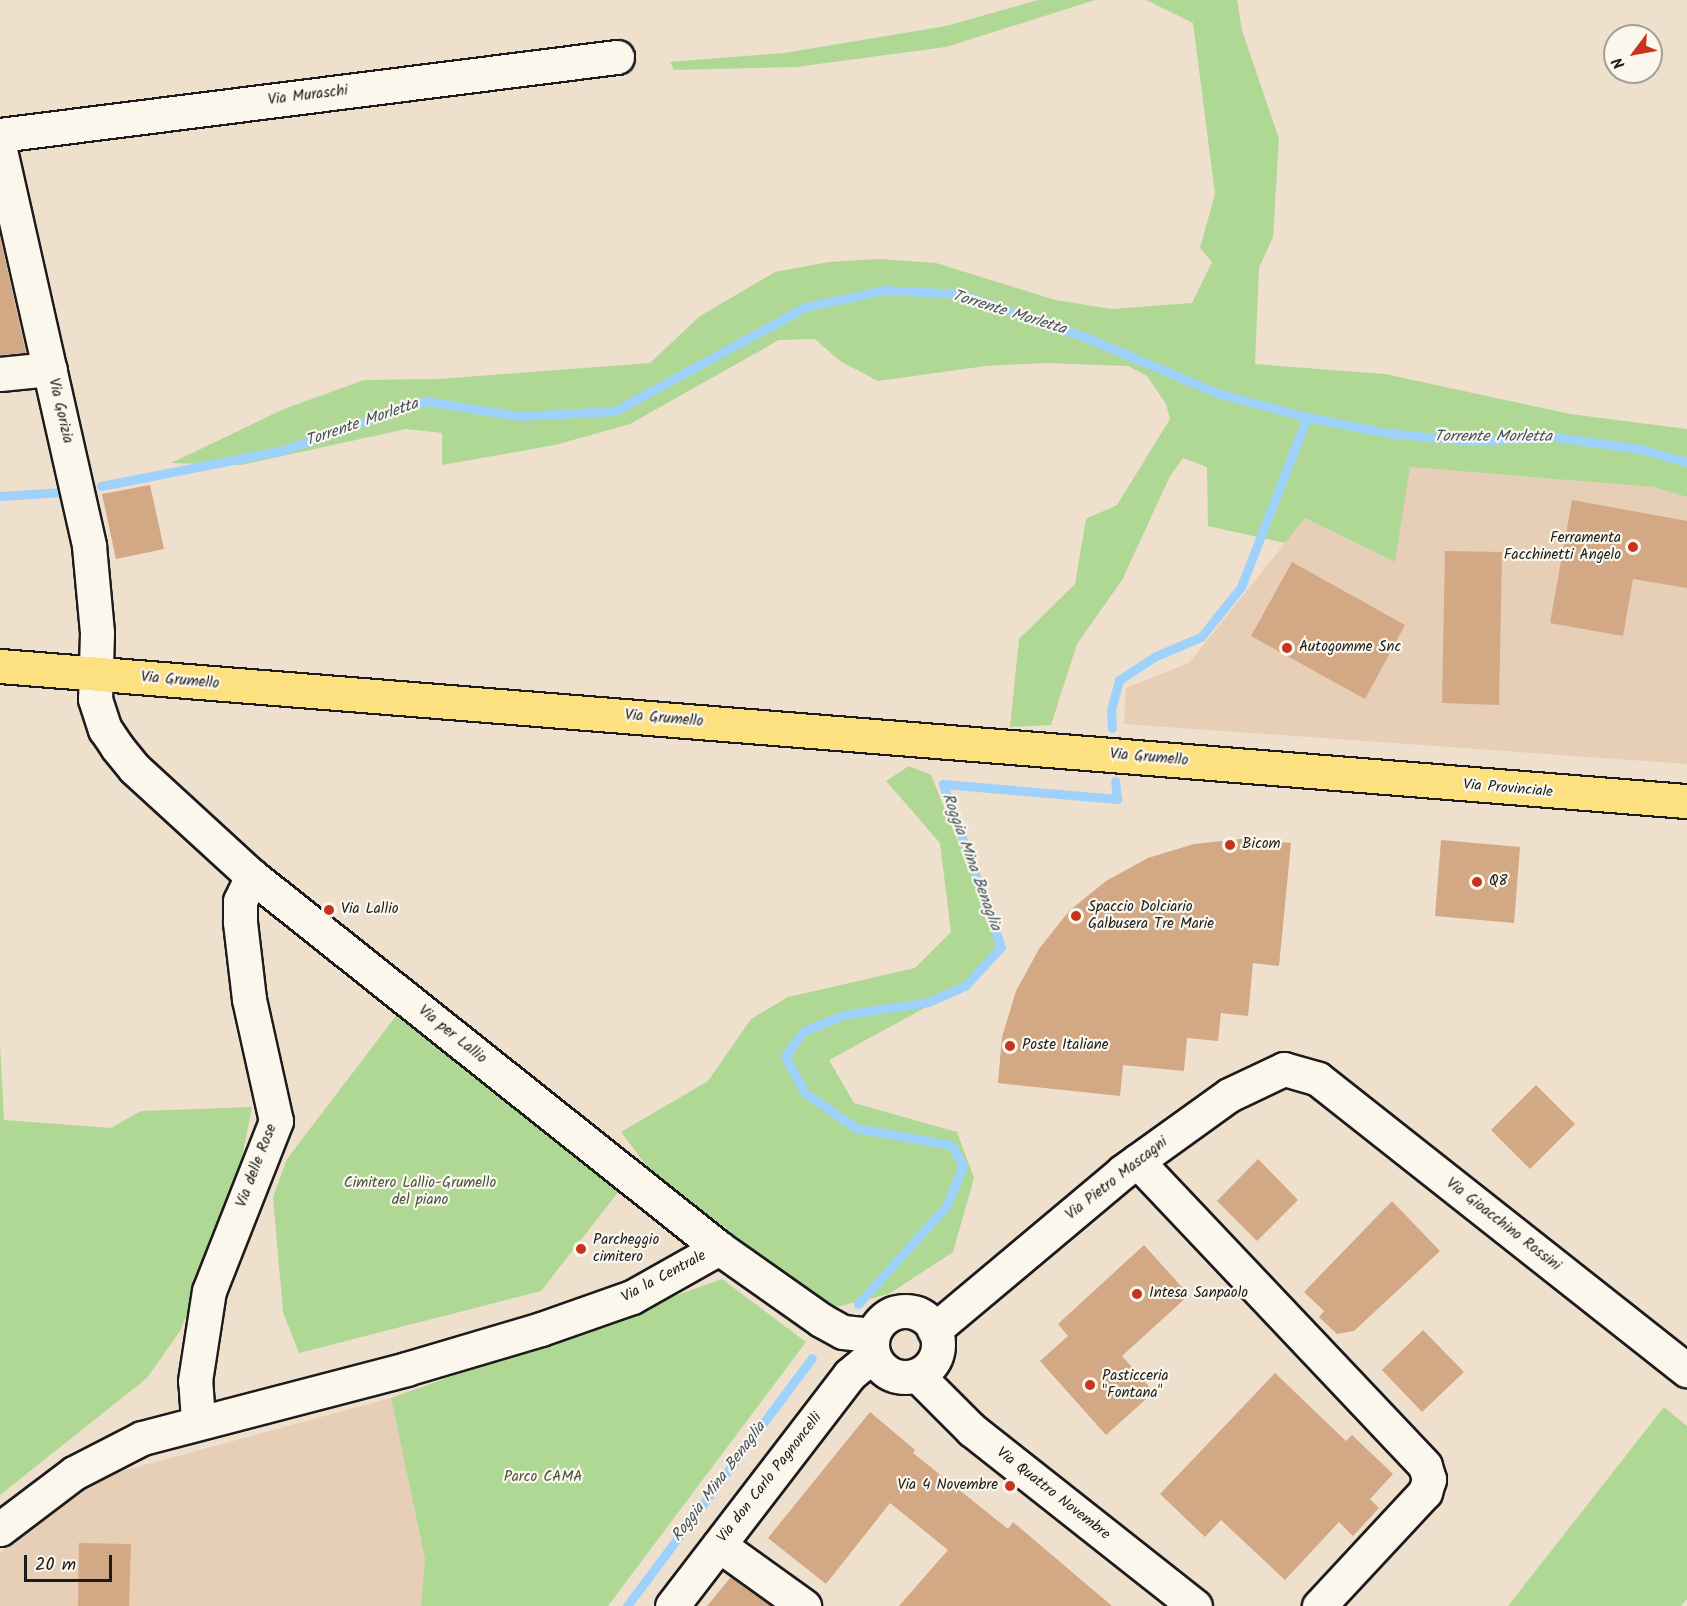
<!DOCTYPE html>
<html>
<head>
<meta charset="utf-8">
<style>
  body { margin:0 }
  #map { position:relative; width:1687px; height:1606px; overflow:hidden; background:#efdfcd; font-family:Kalam,sans-serif }
  div>[style] { position:absolute }
  .built>* { inset:0; background:#e7ceb7 }
  .green>* { inset:0; background:#afd895 }
  .stream>* { height:9px; margin:-4.5px; padding:0 4.5px; transform-origin:4.5px; border-radius:4.5px; background:#9ed2fc }
  .building>* { inset:0; background:#d3a884 }
  .roads { filter:drop-shadow(2px 0 #1c1c1c) drop-shadow(-2px 0 #1c1c1c) drop-shadow(0 2px #1c1c1c) drop-shadow(0 -2px #1c1c1c) }
  .minor>* { height:33px; margin:-16.5px; padding:0 16.5px; transform-origin:16.5px; border-radius:16.5px; background:#fbf7ec }
  .minor>.ring { margin:-16.5px; padding:0; box-sizing:content-box; background:none; border:33px solid #fbf7ec; border-radius:50% }
  .major>* { height:33px; margin:-16.5px; padding:0 16.5px; transform-origin:16.5px; border-radius:16.5px; background:#fde080 }
  .dots>* { width:16px; height:16px; translate:-50% -50%; box-sizing:border-box; border:3px solid #fbf7ec; border-radius:50% }
  span { translate:-50% -50%; white-space:nowrap; text-align:center; line-height:1.15; -webkit-text-stroke:4.5px #fbf7ec; paint-order:stroke }
  .street-label { font-size:15px; color:#1c1c1c }
  .poi-label { font-size:15px; color:#1c1c1c }
  .right { translate:-100% -50%; text-align:right }
  .left { translate:0 -50%; text-align:left }
  .park-label { font-size:15px; color:#485440 }
  .water-label { font-size:16px; color:#43535f; font-style:italic }
  .north { position:absolute; left:1603px; top:24px; width:60px; height:60px; box-sizing:border-box; background:#fbf7ec; border:2px solid #a29f99; border-radius:50%; rotate:238deg; font-size:16px; font-weight:700; line-height:24px; text-align:center; color:#1c1c1c }
  .north::after { content:''; display:block; margin:auto; width:21px; height:27px; background:#c8321e; clip-path:polygon(50% 0,100% 100%,50% 72%,0 100%) }
  .scale { position:absolute; left:24px; top:1555px; width:88px; height:27px; box-sizing:border-box; border:3px solid #1c1c1c; border-top:0; padding-left:8px; font-size:18px; line-height:21px; white-space:nowrap; color:#1c1c1c; -webkit-text-stroke:4px #fbf7ec; paint-order:stroke }
</style>
</head>
<body>
<div id="map">
  <div class="built">
    <i style="clip-path:polygon(1409px 467px,1653px 487px,1687px 497px,1687px 764px,1124px 724px,1126px 688px,1189px 663px,1305px 518px,1395px 562px)"></i>
    <i style="clip-path:polygon(391px 1398px,425px 1559px,421px 1606px,0 1606px,0 1553px,82px 1482px)"></i>
  </div>
  <div class="green">
    <i style="clip-path:polygon(1038px 0,1095px 0,946px 47px,796px 67px,674px 70px,670px 62px,784px 53px,946px 26px)"></i>
    <i style="clip-path:polygon(1146px 0,1237px 0,1242px 30px,1279px 139px,1273px 237px,1259px 268px,1255px 364px,1385px 374px,1570px 414px,1687px 429px,1687px 497px,1653px 487px,1410px 467px,1395px 562px,1305px 518px,1285px 543px,1208px 526px,1207px 467px,1183px 458px,1170px 476px,1122px 580px,1077px 644px,1051px 725px,1010px 727px,1019px 639px,1075px 584px,1086px 519px,1117px 505px,1170px 419px,1166px 404px,1147px 376px,1128px 366px,1045px 363px,986px 366px,878px 381px,840px 361px,815px 339px,779px 340px,630px 424px,555px 445px,442px 465px,442px 433px,406px 429px,241px 465px,171px 463px,284px 409px,364px 380px,438px 379px,650px 363px,700px 316px,775px 272px,829px 262px,879px 259px,936px 263px,1055px 300px,1112px 309px,1192px 303px,1212px 262px,1200px 248px,1215px 194px,1193px 23px)"></i>
    <i style="clip-path:polygon(909px 766px,931px 775px,1001px 947px,965px 986px,829px 1060px,854px 1103px,957px 1132px,974px 1178px,953px 1252px,889px 1294px,828px 1309px,649px 1169px,621px 1132px,708px 1081px,751px 1019px,788px 997px,915px 968px,951px 932px,940px 843px,886px 781px)"></i>
    <i style="clip-path:polygon(399px 1012px,619px 1191px,541px 1291px,299px 1353px,283px 1312px,273px 1197px,287px 1159px)"></i>
    <i style="clip-path:polygon(0 1043px,4px 1120px,111px 1128px,141px 1111px,252px 1107px,233px 1202px,180px 1331px,147px 1378px,0 1495px)"></i>
    <i style="clip-path:polygon(722px 1279px,806px 1342px,608px 1606px,421px 1606px,425px 1559px,391px 1398px)"></i>
    <i style="clip-path:polygon(1664px 1407px,1687px 1426px,1687px 1599px,1681px 1606px,1508px 1606px)"></i>
  </div>
  <div class="stream">
    <i style="left:101px;top:486px;width:182px;rotate:-11.1deg"></i>
    <i style="left:280px;top:451px;width:153px;rotate:-19deg"></i>
    <i style="left:425px;top:401px;width:95px;rotate:9.1deg"></i>
    <i style="left:519px;top:416px;width:96px;rotate:-3deg"></i>
    <i style="left:615px;top:411px;width:217px;rotate:-28.7deg"></i>
    <i style="left:805px;top:307px;width:82px;rotate:-12deg"></i>
    <i style="left:885px;top:290px;width:75px;rotate:3.1deg"></i>
    <i style="left:960px;top:294px;width:127px;rotate:18.9deg"></i>
    <i style="left:1080px;top:335px;width:152px;rotate:22.9deg"></i>
    <i style="left:1220px;top:394px;width:90px;rotate:14.8deg"></i>
    <i style="left:1307px;top:417px;width:82px;rotate:11.3deg"></i>
    <i style="left:1387px;top:433px;width:82px;rotate:5.6deg"></i>
    <i style="left:1469px;top:441px;width:86px;rotate:-2.7deg"></i>
    <i style="left:1555px;top:437px;width:86px;rotate:8deg"></i>
    <i style="left:1640px;top:449px;width:49px;rotate:15.5deg"></i>
    <i style="left:0;top:496px;width:63px;rotate:-3.6deg"></i>
    <i style="left:1112px;top:728px;width:18px;rotate:-93deg"></i>
    <i style="left:1111px;top:710px;width:31px;rotate:-75deg"></i>
    <i style="left:1119px;top:680px;width:44px;rotate:-33deg"></i>
    <i style="left:1156px;top:656px;width:49px;rotate:-22.9deg"></i>
    <i style="left:1201px;top:637px;width:64px;rotate:-51.3deg"></i>
    <i style="left:1241px;top:587px;width:182px;rotate:-68.8deg"></i>
    <i style="left:858px;top:1304px;width:133px;rotate:-48deg"></i>
    <i style="left:947px;top:1205px;width:43px;rotate:-68.2deg"></i>
    <i style="left:963px;top:1165px;width:23px;rotate:-121deg"></i>
    <i style="left:951px;top:1145px;width:97px;rotate:-169.9deg"></i>
    <i style="left:856px;top:1128px;width:62px;rotate:-145.5deg"></i>
    <i style="left:805px;top:1093px;width:42px;rotate:-118.4deg"></i>
    <i style="left:785px;top:1056px;width:31px;rotate:-53deg"></i>
    <i style="left:804px;top:1031px;width:42px;rotate:-22.3deg"></i>
    <i style="left:843px;top:1015px;width:86px;rotate:-8.7deg"></i>
    <i style="left:928px;top:1002px;width:40px;rotate:-23.4deg"></i>
    <i style="left:965px;top:986px;width:53px;rotate:-47.3deg"></i>
    <i style="left:1001px;top:947px;width:173px;rotate:-109.6deg"></i>
    <i style="left:943px;top:784px;width:175px;rotate:4.9deg"></i>
    <i style="left:1117px;top:799px;width:18px;rotate:-96deg"></i>
    <i style="left:627px;top:1606px;width:309px;rotate:-53.3deg"></i>
  </div>
  <div class="building">
    <i style="clip-path:polygon(0 236px,26px 353px,0 355px)"></i>
    <i style="clip-path:polygon(150px 485px,164px 549px,116px 559px,102px 494px)"></i>
    <i style="clip-path:polygon(1572px 500px,1687px 521px,1687px 588px,1633px 579px,1623px 636px,1550px 623px)"></i>
    <i style="clip-path:polygon(1445px 551px,1502px 552px,1499px 705px,1442px 703px)"></i>
    <i style="clip-path:polygon(1292px 562px,1405px 625px,1365px 699px,1251px 636px)"></i>
    <i style="clip-path:polygon(1241px 839px,1291px 843px,1279px 966px,1253px 963px,1248px 1016px,1221px 1013px,1218px 1041px,1187px 1038px,1184px 1071px,1123px 1065px,1120px 1096px,998px 1083px,1002px 1037px,1016px 991px,1039px 949px,1069px 911px,1106px 881px,1148px 858px,1194px 844px)"></i>
    <i style="clip-path:polygon(1441px 840px,1520px 847px,1514px 923px,1435px 916px)"></i>
    <i style="clip-path:polygon(1536px 1085px,1575px 1124px,1530px 1169px,1491px 1130px)"></i>
    <i style="clip-path:polygon(1258px 1159px,1298px 1200px,1257px 1241px,1217px 1201px)"></i>
    <i style="clip-path:polygon(1392px 1201px,1440px 1251px,1354px 1331px,1337px 1334px,1319px 1317px,1324px 1311px,1304px 1292px)"></i>
    <i style="clip-path:polygon(1144px 1245px,1189px 1295px,1122px 1356px,1154px 1392px,1106px 1435px,1040px 1361px,1068px 1336px,1058px 1324px)"></i>
    <i style="clip-path:polygon(1423px 1330px,1464px 1372px,1422px 1412px,1382px 1370px)"></i>
    <i style="clip-path:polygon(1275px 1373px,1346px 1441px,1352px 1435px,1393px 1474px,1370px 1499px,1379px 1508px,1353px 1536px,1339px 1522px,1285px 1580px,1221px 1520px,1205px 1537px,1160px 1494px)"></i>
    <i style="clip-path:polygon(870px 1412px,915px 1450px,913px 1453px,1008px 1529px,1013px 1522px,1112px 1606px,899px 1606px,948px 1550px,890px 1503px,826px 1584px,768px 1538px)"></i>
    <i style="clip-path:polygon(79px 1543px,131px 1544px,129px 1606px,78px 1606px)"></i>
    <i style="clip-path:polygon(731px 1577px,772px 1606px,707px 1606px)"></i>
  </div>
  <div class="roads">
    <div class="minor">
      <i style="left:0;top:135px;width:622px;rotate:-7.21deg"></i>
      <i style="left:0;top:150px;width:406px;rotate:77.3deg"></i>
      <i style="left:89px;top:546px;width:87px;rotate:84.7deg"></i>
      <i style="left:97px;top:633px;width:66px;rotate:91.7deg"></i>
      <i style="left:95px;top:699px;width:32px;rotate:72deg"></i>
      <i style="left:105px;top:729px;width:22px;rotate:56deg"></i>
      <i style="left:117px;top:747px;width:27px;rotate:51deg"></i>
      <i style="left:134px;top:768px;width:160px;rotate:42.5deg"></i>
      <i style="left:252px;top:876px;width:597px;rotate:38.54deg"></i>
      <i style="left:719px;top:1248px;width:125px;rotate:35.2deg"></i>
      <i style="left:821px;top:1320px;width:25px;rotate:29deg"></i>
      <i style="left:843px;top:1332px;width:29px;rotate:6deg"></i>
      <i style="left:0;top:374px;width:50px;rotate:-5.7deg"></i>
      <i style="left:1137px;top:1161px;width:419px;rotate:46.6deg"></i>
      <i style="left:1425px;top:1466px;width:14px;rotate:73deg"></i>
      <i style="left:1429px;top:1479px;width:14px;rotate:107deg"></i>
      <i style="left:1425px;top:1492px;width:156px;rotate:132.9deg"></i>
      <i class="ring" style="left:872px;top:1311px;width:33px;height:33px"></i>
      <i style="left:934px;top:1330px;width:246px;rotate:-40deg"></i>
      <i style="left:1122px;top:1172px;width:132px;rotate:-35.7deg"></i>
      <i style="left:1229px;top:1095px;width:61px;rotate:-25.3deg"></i>
      <i style="left:1284px;top:1069px;width:35px;rotate:16deg"></i>
      <i style="left:1318px;top:1079px;width:470px;rotate:38.3deg"></i>
      <i style="left:917px;top:1375px;width:78px;rotate:45deg"></i>
      <i style="left:972px;top:1430px;width:284px;rotate:38.3deg"></i>
      <i style="left:198px;top:1420px;width:39px;rotate:-94deg"></i>
      <i style="left:195px;top:1381px;width:91px;rotate:-81.2deg"></i>
      <i style="left:209px;top:1291px;width:183px;rotate:-68.5deg"></i>
      <i style="left:276px;top:1121px;width:125px;rotate:-102.5deg"></i>
      <i style="left:249px;top:999px;width:78px;rotate:-96.7deg"></i>
      <i style="left:240px;top:922px;width:21px;rotate:-90deg"></i>
      <i style="left:240px;top:901px;width:28px;rotate:-64deg"></i>
      <i style="left:0;top:1529px;width:93px;rotate:-37.1deg"></i>
      <i style="left:74px;top:1473px;width:76px;rotate:-27.2deg"></i>
      <i style="left:142px;top:1438px;width:273px;rotate:-14.6deg"></i>
      <i style="left:406px;top:1369px;width:141px;rotate:-16.5deg"></i>
      <i style="left:541px;top:1329px;width:96px;rotate:-19.4deg"></i>
      <i style="left:632px;top:1297px;width:100px;rotate:-29.4deg"></i>
      <i style="left:719px;top:1545px;width:105px;rotate:35.7deg"></i>
      <i style="left:672px;top:1606px;width:291px;rotate:-52.5deg"></i>
      <i style="left:849px;top:1375px;width:31px;rotate:-40deg"></i>
    </div>
    <div class="major">
      <i style="left:0;top:666px;width:1692px;rotate:4.58deg"></i>
    </div>
  </div>
  <div class="dots">
    <i style="left:1633px;top:547px;background:#c8321e"></i>
    <i style="left:1287px;top:648px;background:#c8321e"></i>
    <i style="left:1230px;top:845px;background:#c8321e"></i>
    <i style="left:1477px;top:882px;background:#c8321e"></i>
    <i style="left:329px;top:910px;background:#c8321e"></i>
    <i style="left:1076px;top:916px;background:#c8321e"></i>
    <i style="left:1010px;top:1046px;background:#c8321e"></i>
    <i style="left:581px;top:1249px;background:#c8321e"></i>
    <i style="left:1137px;top:1294px;background:#c8321e"></i>
    <i style="left:1090px;top:1385px;background:#c8321e"></i>
    <i style="left:1010px;top:1486px;background:#c8321e"></i>
  </div>
  <div class="street-label">
    <span style="left:308px;top:96px;rotate:-7deg">Via Muraschi</span>
    <span style="left:60px;top:411px;rotate:77deg">Via Gorizia</span>
    <span style="left:180px;top:681px;rotate:5deg">Via Grumello</span>
    <span style="left:664px;top:719px;rotate:5deg">Via Grumello</span>
    <span style="left:1149px;top:758px;rotate:5deg">Via Grumello</span>
    <span style="left:1508px;top:789px;rotate:5deg">Via Provinciale</span>
    <span style="left:452px;top:1035px;rotate:39deg">Via per Lallio</span>
    <span style="left:257px;top:1166px;rotate:-69deg">Via delle Rose</span>
    <span style="left:1117px;top:1179px;rotate:-38deg">Via Pietro Mascagni</span>
    <span style="left:1503px;top:1225px;rotate:38deg">Via Gioacchino Rossini</span>
    <span style="left:664px;top:1277px;rotate:-28deg">Via la Centrale</span>
    <span style="left:770px;top:1478px;rotate:-52deg">Via don Carlo Pagnoncelli</span>
    <span style="left:1053px;top:1494px;rotate:38deg">Via Quattro Novembre</span>
  </div>
  <div class="poi-label">
    <span class="right" style="left:1621px;top:547px">Ferramenta<br>Facchinetti Angelo</span>
    <span class="left" style="left:1299px;top:648px">Autogomme Snc</span>
    <span class="left" style="left:1242px;top:845px">Bicom</span>
    <span class="left" style="left:1489px;top:882px">Q8</span>
    <span class="left" style="left:1088px;top:916px">Spaccio Dolciario<br>Galbusera Tre Marie</span>
    <span class="left" style="left:341px;top:910px">Via Lallio</span>
    <span class="left" style="left:1022px;top:1046px">Poste Italiane</span>
    <span class="left" style="left:593px;top:1249px">Parcheggio<br>cimitero</span>
    <span class="left" style="left:1149px;top:1294px">Intesa Sanpaolo</span>
    <span class="left" style="left:1102px;top:1385px">Pasticceria<br>"Fontana"</span>
    <span class="right" style="left:998px;top:1486px">Via 4 Novembre</span>
  </div>
  <div class="park-label">
    <span style="left:420px;top:1192px">Cimitero Lallio-Grumello<br>del piano</span>
    <span style="left:543px;top:1478px">Parco CAMA</span>
  </div>
  <div class="water-label">
    <span style="left:1009px;top:313px;rotate:17deg">Torrente Morletta</span>
    <span style="left:362px;top:423px;rotate:-19deg">Torrente Morletta</span>
    <span style="left:1493px;top:437px">Torrente Morletta</span>
    <span style="left:971px;top:862px;rotate:70deg">Roggia Mina Benaglia</span>
    <span style="left:719px;top:1482px;rotate:-53deg">Roggia Mina Benaglia</span>
  </div>
  <div class="north">N</div>
  <div class="scale">20 m</div>
</div>
</body>
</html>
